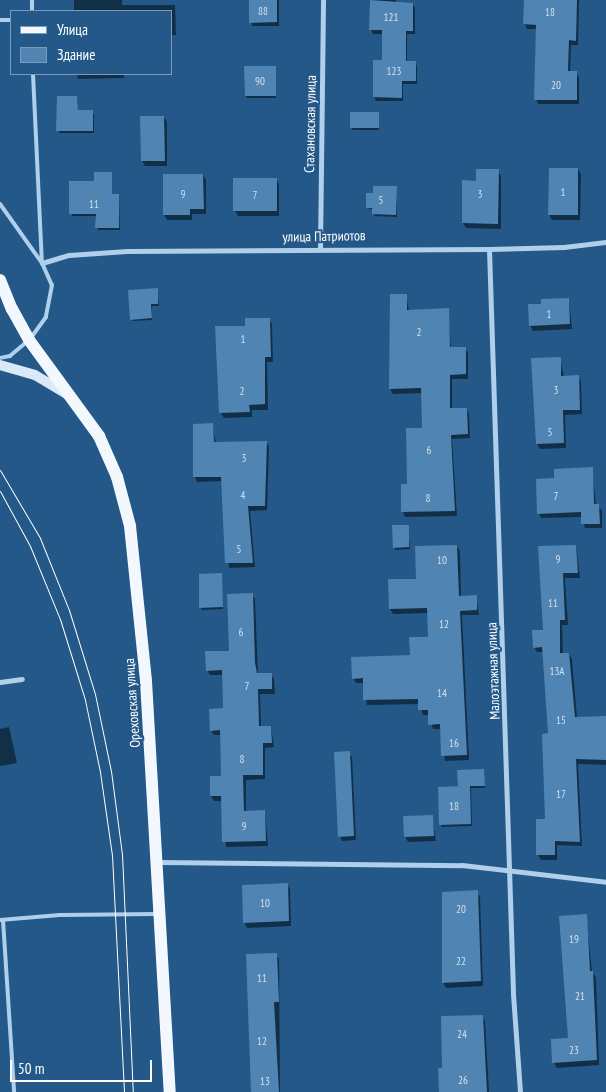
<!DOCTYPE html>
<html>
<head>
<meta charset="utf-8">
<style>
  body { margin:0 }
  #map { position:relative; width:606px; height:1092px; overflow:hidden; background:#235888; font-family:"PT Sans Narrow",sans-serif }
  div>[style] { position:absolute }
  .shadow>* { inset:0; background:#0007 }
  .building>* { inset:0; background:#5084b2 }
  .service>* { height:4px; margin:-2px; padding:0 2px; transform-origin:2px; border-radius:2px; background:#afcfea }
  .minor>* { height:5px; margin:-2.5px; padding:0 2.5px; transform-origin:2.5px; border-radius:2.5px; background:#afcfea }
  .secondary>* { height:10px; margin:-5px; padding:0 5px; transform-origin:5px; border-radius:5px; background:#dae9f8 }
  .primary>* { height:12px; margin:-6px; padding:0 6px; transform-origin:6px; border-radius:6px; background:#f2f8fe }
  .tram>* { height:1px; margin:-0.5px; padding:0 0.5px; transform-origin:0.5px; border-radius:0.5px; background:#fff }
  span { translate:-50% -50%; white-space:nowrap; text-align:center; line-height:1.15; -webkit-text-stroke:4px #235888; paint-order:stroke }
  .number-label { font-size:11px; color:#d3e0ec }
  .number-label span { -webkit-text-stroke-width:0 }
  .street-label { font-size:14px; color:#fff }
  .legend { position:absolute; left:10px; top:10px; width:162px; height:65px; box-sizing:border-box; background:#235888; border:1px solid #7b9bb8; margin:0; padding:6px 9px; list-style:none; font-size:15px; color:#fff }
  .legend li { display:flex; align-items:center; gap:10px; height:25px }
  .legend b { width:25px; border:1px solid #7b9bb8 }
  .scale { position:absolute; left:10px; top:1060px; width:142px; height:22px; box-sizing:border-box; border:2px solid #fff; border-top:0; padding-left:6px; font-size:15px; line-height:18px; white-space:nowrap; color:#fff; -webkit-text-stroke:4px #235888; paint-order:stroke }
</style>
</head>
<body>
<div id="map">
  <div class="shadow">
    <i style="clip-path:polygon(74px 0,122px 0,122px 5px,175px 5px,176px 35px,171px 35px,171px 11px,74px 11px)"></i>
    <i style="clip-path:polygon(250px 0,279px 0,279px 26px,252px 26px)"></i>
    <i style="clip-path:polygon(371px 0,396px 0,396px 4px,413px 4px,415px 8px,415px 34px,407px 34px,407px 62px,415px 62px,417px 66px,417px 84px,403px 84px,403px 101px,376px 101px,374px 97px,383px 62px,384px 34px,373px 34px,371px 30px)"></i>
    <i style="clip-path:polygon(525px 0,579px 0,578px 45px,571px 45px,570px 73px,576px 73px,579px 77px,579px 104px,538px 104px,536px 99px,537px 29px,527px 29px,525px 24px)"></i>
    <i style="clip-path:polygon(275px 67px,276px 98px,247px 98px,246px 96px)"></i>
    <i style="clip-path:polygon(77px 74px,124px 74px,124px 78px,78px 79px)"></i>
    <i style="clip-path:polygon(77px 97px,78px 112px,94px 114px,94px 133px,59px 133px)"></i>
    <i style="clip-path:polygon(378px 113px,379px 130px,353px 130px,351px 128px)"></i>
    <i style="clip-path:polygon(164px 117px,167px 122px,167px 166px,145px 166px,142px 161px)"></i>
    <i style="clip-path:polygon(578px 169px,581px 175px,580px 220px,552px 220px,549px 215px)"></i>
    <i style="clip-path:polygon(498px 171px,501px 176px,501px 229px,466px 228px,463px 223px,464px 182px,477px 182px)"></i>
    <i style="clip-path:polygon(111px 174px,112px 195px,119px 198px,120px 230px,98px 230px,97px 216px,72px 216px,70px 182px,95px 182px)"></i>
    <i style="clip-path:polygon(203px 175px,206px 180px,206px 214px,192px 214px,192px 220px,167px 220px,164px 215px)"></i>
    <i style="clip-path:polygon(235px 179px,276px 179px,279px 184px,279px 216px,238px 216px,235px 211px)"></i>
    <i style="clip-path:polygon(396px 187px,397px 217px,375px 216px,374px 210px,367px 208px,374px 194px)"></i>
    <i style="clip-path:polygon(157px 289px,159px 306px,152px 306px,152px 320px,132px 321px)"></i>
    <i style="clip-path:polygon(406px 295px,409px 311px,448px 310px,451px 349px,465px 348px,468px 353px,468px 379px,452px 379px,452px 410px,467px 409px,469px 414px,470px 438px,452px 439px,457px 516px,405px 517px,403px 512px,402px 485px,408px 485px,424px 429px,422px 393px,393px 394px,390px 389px,391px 296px)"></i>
    <i style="clip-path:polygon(569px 300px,572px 329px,533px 331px,530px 325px,543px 305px)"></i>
    <i style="clip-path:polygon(269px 319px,272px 324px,273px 362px,267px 362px,268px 410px,252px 410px,252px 417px,224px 418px,221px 413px)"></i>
    <i style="clip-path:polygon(560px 358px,564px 377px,578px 377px,581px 382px,582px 414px,565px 415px,566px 448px,540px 449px,537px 444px)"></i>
    <i style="clip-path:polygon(212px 424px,216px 444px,266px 442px,269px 447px,267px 510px,250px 511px,255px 567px,229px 568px,222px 481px,197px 482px,195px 477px)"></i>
    <i style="clip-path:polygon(592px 469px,596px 505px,602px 510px,602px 528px,585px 528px,582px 517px,541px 518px,539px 513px,555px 480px)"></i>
    <i style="clip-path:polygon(408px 526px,410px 549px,395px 550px,394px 547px)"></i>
    <i style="clip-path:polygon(457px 546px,460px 551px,461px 597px,476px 596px,479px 615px,462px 615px,469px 760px,445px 761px,441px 729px,433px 729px,429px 715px,423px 715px,420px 704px,367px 705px,364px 683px,356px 683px,353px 678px,411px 657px,430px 638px,429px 613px,393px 614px,390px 609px)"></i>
    <i style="clip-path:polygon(576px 546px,580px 578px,565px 578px,568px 625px,562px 625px,563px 654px,569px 654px,572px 659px,577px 718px,606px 719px,606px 765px,578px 764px,582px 846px,557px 845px,557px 860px,541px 860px,538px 855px,546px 821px,549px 735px,544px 652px,537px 652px,534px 647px,544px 631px,540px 547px)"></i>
    <i style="clip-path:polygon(221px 574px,223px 609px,202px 610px,201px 608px)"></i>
    <i style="clip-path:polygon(252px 594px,255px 599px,258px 675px,271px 674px,274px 679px,275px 694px,260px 694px,261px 728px,271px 727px,274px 747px,265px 748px,265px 779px,246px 780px,246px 812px,265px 812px,268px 846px,226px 847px,222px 801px,214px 801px,211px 796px,223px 777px,222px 735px,214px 735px,211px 730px,224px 710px,223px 675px,210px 675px,207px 670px,230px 652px)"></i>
    <i style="clip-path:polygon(9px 727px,17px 763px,0 766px,0 729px)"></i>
    <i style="clip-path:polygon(335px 753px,349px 753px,352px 757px,356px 840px,342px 841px,340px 837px)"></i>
    <i style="clip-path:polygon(483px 770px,485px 788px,471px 788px,472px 826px,441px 827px,459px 786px)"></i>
    <i style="clip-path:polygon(432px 816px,436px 841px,408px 842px,405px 836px)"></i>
    <i style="clip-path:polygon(287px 884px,290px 889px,291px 926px,247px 928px,244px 922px)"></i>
    <i style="clip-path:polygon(477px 892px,480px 897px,483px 986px,446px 988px,443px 982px)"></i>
    <i style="clip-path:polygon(586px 916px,592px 971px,596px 978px,599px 1065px,557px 1068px,554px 1063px,569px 1040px)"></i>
    <i style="clip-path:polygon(276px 954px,279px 960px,280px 1092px,252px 1092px)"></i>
    <i style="clip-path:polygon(482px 1016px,485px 1021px,489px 1092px,440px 1092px,444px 1069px)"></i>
  </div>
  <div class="building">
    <i style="clip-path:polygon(249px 0,277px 0,277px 22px,249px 23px)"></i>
    <i style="clip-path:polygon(370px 0,413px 3px,413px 31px,406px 31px,406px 61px,416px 61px,416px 81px,402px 81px,402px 98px,373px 97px,373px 60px,382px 60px,382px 30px,369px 30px)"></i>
    <i style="clip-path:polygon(524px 0,577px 0,576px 41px,569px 40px,568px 71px,577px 71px,577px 100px,534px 100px,536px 25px,523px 24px)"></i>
    <i style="clip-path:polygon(244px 66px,276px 66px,276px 96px,245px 96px)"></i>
    <i style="clip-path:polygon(57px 96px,77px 96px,78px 110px,93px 110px,93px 131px,56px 131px)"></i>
    <i style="clip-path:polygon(350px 112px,379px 112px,379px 128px,350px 128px)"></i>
    <i style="clip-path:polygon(140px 116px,164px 116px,165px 161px,141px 161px)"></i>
    <i style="clip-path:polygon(549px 168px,578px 168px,578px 215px,548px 215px)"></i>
    <i style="clip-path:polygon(476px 169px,499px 169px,498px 224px,462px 223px,462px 180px,476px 181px)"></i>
    <i style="clip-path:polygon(94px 172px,112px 172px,112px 194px,119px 194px,119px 228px,95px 228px,96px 214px,69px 214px,69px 181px,94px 181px)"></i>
    <i style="clip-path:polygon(163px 174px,203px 174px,204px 209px,190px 209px,190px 215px,163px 215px)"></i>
    <i style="clip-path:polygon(233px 178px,277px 178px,277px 211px,233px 211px)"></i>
    <i style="clip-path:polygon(373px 186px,397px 186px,396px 215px,372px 214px,372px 208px,366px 208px,366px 193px,373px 193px)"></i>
    <i style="clip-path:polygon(158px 288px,158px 304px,151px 304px,152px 318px,130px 320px,128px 290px)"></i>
    <i style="clip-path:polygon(390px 294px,407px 294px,407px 310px,449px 308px,450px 347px,466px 347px,466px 374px,450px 375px,450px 408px,467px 408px,468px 434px,451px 435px,455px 511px,401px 512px,401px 484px,407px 484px,406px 428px,422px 428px,421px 388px,389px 389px)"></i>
    <i style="clip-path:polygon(569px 298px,570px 324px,529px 326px,528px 304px,541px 304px,541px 299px)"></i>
    <i style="clip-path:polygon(245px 318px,270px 318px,271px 357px,265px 357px,265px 404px,249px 405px,250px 412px,219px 413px,215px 326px,245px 326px)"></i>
    <i style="clip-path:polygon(561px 357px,561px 376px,579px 375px,580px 410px,563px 410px,564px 443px,536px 444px,531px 358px)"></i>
    <i style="clip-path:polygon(213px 423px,214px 442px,267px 441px,265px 506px,248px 506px,253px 563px,225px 563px,221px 477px,193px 477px,193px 424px)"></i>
    <i style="clip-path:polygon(593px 467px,594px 504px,599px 504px,600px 524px,581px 524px,581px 512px,537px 514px,536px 479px,554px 478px,554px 469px)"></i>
    <i style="clip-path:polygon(392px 525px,409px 525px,409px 547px,393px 548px)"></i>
    <i style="clip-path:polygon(457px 545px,459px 596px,477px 595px,477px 610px,460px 611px,467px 755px,441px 756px,440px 724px,428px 725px,428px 710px,418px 710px,418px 699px,363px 700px,363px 678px,352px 679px,351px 657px,410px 655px,409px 637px,428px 637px,427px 608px,389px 609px,388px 579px,416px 579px,415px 546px)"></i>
    <i style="clip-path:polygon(576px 545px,578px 573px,563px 573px,565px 620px,560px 620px,560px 653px,569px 653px,575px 717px,606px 716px,606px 760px,576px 759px,580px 842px,555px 841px,555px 855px,536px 855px,536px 819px,545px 819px,542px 734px,548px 733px,542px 647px,533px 648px,532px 630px,543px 630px,538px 546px)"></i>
    <i style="clip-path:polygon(222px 573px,223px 607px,199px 608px,199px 574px)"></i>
    <i style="clip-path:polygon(253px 593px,255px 663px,257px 673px,272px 673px,272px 689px,258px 689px,259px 726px,271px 726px,272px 743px,263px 743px,263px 775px,243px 775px,244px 811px,265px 810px,266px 841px,222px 842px,221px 796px,210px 796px,210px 776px,221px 776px,220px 730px,210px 731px,209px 709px,223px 708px,222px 670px,206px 671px,205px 651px,229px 651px,227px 594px)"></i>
    <i style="clip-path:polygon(350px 751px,354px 836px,338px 837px,334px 752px)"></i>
    <i style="clip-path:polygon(484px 769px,485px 786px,470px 786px,471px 824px,439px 825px,438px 787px,463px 786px,458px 786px,457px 770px)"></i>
    <i style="clip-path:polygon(433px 815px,434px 836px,404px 837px,403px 816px)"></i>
    <i style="clip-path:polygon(288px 883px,289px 921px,243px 923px,242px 885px)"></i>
    <i style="clip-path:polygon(478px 890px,481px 981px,442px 983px,442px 892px)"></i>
    <i style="clip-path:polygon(587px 914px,590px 971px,593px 971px,597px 1060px,552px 1063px,551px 1039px,568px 1038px,559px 916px)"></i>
    <i style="clip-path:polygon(277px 953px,279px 1002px,274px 1002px,279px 1092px,251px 1092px,246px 954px)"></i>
    <i style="clip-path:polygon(483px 1015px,487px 1092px,439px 1092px,438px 1068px,442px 1068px,441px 1016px)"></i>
  </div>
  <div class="service">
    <i style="left:32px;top:0;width:11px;rotate:90deg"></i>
    <i style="left:0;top:20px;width:11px"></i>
    <i style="left:33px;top:74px;width:189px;rotate:87.3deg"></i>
    <i style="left:0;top:204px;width:72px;rotate:54.6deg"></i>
    <i style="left:42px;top:263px;width:24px;rotate:66deg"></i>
    <i style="left:52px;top:285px;width:33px;rotate:101deg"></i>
    <i style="left:46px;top:317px;width:29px;rotate:126deg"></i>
    <i style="left:29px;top:340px;width:25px;rotate:140deg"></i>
    <i style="left:10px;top:356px;width:10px;rotate:169deg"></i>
    <i style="left:0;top:920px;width:60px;rotate:-4.8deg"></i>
    <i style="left:60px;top:915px;width:97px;rotate:-0.6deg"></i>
    <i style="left:3px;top:920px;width:172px;rotate:86.3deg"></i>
  </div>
  <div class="minor">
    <i style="left:320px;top:249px;width:249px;rotate:-89.3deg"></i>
    <i style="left:489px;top:249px;width:745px;rotate:88.15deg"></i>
    <i style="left:513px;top:994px;width:98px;rotate:85.9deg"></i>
    <i style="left:42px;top:263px;width:28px;rotate:-17deg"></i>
    <i style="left:69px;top:255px;width:58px;rotate:-3.9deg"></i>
    <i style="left:127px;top:251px;width:362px;rotate:-0.3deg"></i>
    <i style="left:489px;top:249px;width:75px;rotate:-1.5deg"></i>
    <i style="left:564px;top:247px;width:42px;rotate:-6.8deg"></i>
    <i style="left:0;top:682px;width:22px;rotate:-8deg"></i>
    <i style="left:158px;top:862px;width:304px;rotate:0.6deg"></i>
    <i style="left:462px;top:865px;width:145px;rotate:6.7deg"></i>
  </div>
  <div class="secondary">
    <i style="left:0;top:365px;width:36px;rotate:16deg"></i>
    <i style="left:35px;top:375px;width:37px;rotate:31deg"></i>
  </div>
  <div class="primary">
    <i style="left:0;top:280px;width:31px;rotate:68deg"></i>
    <i style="left:12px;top:309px;width:35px;rotate:61deg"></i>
    <i style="left:29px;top:340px;width:119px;rotate:53.9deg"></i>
    <i style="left:99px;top:436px;width:45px;rotate:66.3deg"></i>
    <i style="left:117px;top:477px;width:51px;rotate:75.1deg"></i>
    <i style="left:130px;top:526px;width:156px;rotate:84.1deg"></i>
    <i style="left:146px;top:681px;width:412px;rotate:86.7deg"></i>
  </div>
  <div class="tram">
    <i style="left:0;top:470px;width:79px;rotate:59.5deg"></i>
    <i style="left:40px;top:538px;width:78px;rotate:68.1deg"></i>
    <i style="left:69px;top:610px;width:88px;rotate:72.8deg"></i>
    <i style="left:95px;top:694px;width:79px;rotate:78.3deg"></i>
    <i style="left:111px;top:771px;width:84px;rotate:82.5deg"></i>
    <i style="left:122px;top:854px;width:238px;rotate:87.4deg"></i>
    <i style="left:0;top:491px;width:63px;rotate:61.4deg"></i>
    <i style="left:30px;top:546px;width:79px;rotate:67.7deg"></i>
    <i style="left:60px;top:619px;width:85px;rotate:72.8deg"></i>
    <i style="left:85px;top:700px;width:74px;rotate:78.2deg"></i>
    <i style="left:100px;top:772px;width:84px;rotate:81.8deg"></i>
    <i style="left:112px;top:855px;width:237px;rotate:87.1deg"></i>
  </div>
  <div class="number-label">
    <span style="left:263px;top:11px">88</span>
    <span style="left:550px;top:12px">18</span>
    <span style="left:391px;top:17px">121</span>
    <span style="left:394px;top:71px">123</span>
    <span style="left:260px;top:81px">90</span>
    <span style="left:556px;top:85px">20</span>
    <span style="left:563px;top:192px">1</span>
    <span style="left:183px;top:194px">9</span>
    <span style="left:480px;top:194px">3</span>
    <span style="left:255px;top:195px">7</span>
    <span style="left:381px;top:200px">5</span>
    <span style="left:94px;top:204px">11</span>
    <span style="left:549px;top:314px">1</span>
    <span style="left:419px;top:332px">2</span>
    <span style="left:243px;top:339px">1</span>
    <span style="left:556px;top:390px">3</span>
    <span style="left:242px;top:391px">2</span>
    <span style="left:550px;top:432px">5</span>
    <span style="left:429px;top:450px">6</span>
    <span style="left:244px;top:458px">3</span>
    <span style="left:243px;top:495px">4</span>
    <span style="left:556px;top:496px">7</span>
    <span style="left:428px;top:498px">8</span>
    <span style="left:239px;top:549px">5</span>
    <span style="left:558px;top:559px">9</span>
    <span style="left:442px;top:560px">10</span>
    <span style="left:553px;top:603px">11</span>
    <span style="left:444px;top:624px">12</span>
    <span style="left:241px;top:632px">6</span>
    <span style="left:557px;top:671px">13А</span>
    <span style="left:247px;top:686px">7</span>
    <span style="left:442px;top:693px">14</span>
    <span style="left:561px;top:720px">15</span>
    <span style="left:454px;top:743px">16</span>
    <span style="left:242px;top:759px">8</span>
    <span style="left:561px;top:794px">17</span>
    <span style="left:454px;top:806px">18</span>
    <span style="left:244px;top:826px">9</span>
    <span style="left:265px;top:903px">10</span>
    <span style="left:461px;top:909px">20</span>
    <span style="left:574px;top:939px">19</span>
    <span style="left:461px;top:961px">22</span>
    <span style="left:262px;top:978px">11</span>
    <span style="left:580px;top:996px">21</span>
    <span style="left:462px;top:1034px">24</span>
    <span style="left:262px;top:1041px">12</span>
    <span style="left:574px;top:1050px">23</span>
    <span style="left:463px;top:1080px">26</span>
    <span style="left:265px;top:1081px">13</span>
  </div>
  <div class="street-label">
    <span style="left:310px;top:124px;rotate:-89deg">Стахановская улица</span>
    <span style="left:324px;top:236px;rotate:-1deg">улица Патриотов</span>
    <span style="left:493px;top:671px;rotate:-92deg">Малоэтажная улица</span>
    <span style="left:132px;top:703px;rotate:-94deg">Ореховская улица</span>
  </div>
  <ul class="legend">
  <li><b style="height:6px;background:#f2f8fe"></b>Улица</li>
  <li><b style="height:14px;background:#5084b2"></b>Здание</li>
  </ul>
  <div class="scale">50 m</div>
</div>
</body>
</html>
